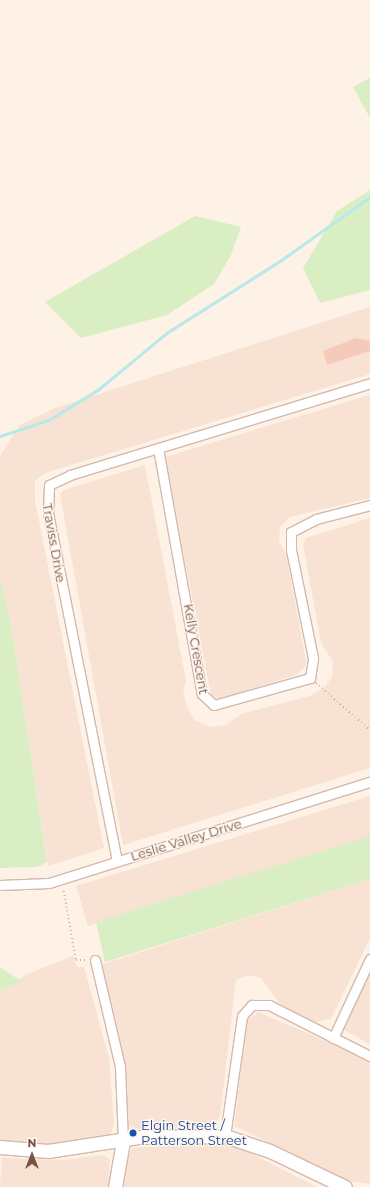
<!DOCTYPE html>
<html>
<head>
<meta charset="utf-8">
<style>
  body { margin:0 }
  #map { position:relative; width:370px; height:1187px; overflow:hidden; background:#fef1e5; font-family:Montserrat,sans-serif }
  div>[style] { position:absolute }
  .residential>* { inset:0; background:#f7e2d3 }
  .green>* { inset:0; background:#d9eec2 }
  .stream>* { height:2.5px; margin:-1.25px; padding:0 1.25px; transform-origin:1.25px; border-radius:1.25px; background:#b7e9ea }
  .building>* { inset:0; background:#f6caba }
  .path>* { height:1.5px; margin-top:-0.75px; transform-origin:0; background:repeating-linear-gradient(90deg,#dcad9c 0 1px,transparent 0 4px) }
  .roads { filter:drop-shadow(1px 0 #d4b9ac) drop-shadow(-1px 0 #d4b9ac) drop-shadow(0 1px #d4b9ac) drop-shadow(0 -1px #d4b9ac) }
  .street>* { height:9px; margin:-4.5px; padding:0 4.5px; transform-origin:4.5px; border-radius:4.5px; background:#fff }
  .secondary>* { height:13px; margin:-6.5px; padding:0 6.5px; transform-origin:6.5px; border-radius:6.5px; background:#fff }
  .dots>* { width:11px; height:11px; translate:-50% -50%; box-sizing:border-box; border:2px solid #fff6ed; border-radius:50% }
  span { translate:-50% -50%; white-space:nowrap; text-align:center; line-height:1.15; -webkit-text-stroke:3px #fff6ed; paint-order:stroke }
  .street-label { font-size:13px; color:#7a5347 }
  .transit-label { font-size:13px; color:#164399 }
  .left { translate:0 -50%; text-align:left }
  .north { position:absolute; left:12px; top:1135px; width:40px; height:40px; -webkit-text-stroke:3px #fff6ed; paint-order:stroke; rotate:0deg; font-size:11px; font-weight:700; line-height:16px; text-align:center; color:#7a5347 }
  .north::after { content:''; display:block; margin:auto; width:14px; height:18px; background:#7a5347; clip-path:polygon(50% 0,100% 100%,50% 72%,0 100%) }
</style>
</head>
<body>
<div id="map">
  <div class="residential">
    <i style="clip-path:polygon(370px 307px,370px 374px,45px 473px,35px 481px,35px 501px,104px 848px,48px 866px,11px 625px,0 577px,0 456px,20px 425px,55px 408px)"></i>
    <i style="clip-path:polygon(370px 395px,370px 498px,290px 517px,280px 527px,279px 542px,286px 554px,306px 662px,304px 668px,296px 675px,219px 699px,211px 695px,165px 457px)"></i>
    <i style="clip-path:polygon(145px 465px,186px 681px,183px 691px,187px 707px,194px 720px,210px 727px,226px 725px,241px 714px,310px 696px,325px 687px,332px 677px,333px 662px,321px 643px,303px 544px,306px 538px,370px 518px,370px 768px,123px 845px,60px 494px,64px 490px)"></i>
    <i style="clip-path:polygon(370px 796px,370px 836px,88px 926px,76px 886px)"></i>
    <i style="clip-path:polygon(370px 879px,370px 938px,331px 1019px,315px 1022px,294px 1012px,279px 1003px,261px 978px,248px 975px,236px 980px,220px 1116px,214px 1126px,132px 1129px,126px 1120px,119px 1037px,100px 965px)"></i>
    <i style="clip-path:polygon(73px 956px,77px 967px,84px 967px,109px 1058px,114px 1124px,110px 1135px,45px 1146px,0 1140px,0 991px,28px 974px)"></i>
    <i style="clip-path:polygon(370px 967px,370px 1044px,344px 1030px)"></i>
    <i style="clip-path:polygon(258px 1012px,370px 1060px,370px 1184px,349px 1181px,234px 1126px,247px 1021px)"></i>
    <i style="clip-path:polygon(211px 1142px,242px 1149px,317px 1187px,123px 1187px,126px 1162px,132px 1148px)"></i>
    <i style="clip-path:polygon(103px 1155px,110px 1160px,108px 1187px,0 1187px,2px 1158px,63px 1160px)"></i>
  </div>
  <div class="green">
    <i style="clip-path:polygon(370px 78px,370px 118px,353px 87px)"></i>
    <i style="clip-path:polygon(370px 190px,370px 290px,320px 303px,303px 268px,337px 211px)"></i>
    <i style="clip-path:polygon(195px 216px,241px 227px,231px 255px,214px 284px,167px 315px,81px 338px,45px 302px)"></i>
    <i style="clip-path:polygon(0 577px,11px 625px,47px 862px,37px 867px,0 868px)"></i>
    <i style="clip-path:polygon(370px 836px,370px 879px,105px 962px,96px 922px)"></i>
    <i style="clip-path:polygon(0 967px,21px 981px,0 991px)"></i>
  </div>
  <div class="stream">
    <i style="left:0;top:436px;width:52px;rotate:-18.1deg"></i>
    <i style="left:49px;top:420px;width:59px;rotate:-31.8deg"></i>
    <i style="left:99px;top:389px;width:89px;rotate:-39.6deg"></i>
    <i style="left:168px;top:332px;width:133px;rotate:-32.4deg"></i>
    <i style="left:280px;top:261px;width:110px;rotate:-35.4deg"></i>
  </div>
  <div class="building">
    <i style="clip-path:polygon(356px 338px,370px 341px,370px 351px,327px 365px,323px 351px)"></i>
  </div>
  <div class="path">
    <i style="left:316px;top:683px;width:72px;rotate:41deg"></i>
    <i style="left:64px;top:891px;width:70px;rotate:80.1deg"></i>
    <i style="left:76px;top:960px;width:10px"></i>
  </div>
  <div class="roads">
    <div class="street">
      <i style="left:158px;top:448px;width:250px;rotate:79.9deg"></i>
      <i style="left:202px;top:694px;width:16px;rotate:43deg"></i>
      <i style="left:214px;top:705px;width:100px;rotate:-15.7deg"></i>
      <i style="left:310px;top:678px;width:20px;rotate:-81deg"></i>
      <i style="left:313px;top:658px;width:110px;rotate:-101.5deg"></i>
      <i style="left:291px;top:550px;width:18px;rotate:-90deg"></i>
      <i style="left:291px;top:532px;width:28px;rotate:-27deg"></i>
      <i style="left:316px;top:519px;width:56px;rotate:-14.5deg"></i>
      <i style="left:117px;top:861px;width:354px;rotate:-101.2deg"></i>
      <i style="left:48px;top:514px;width:29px;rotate:-88deg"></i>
      <i style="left:49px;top:485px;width:23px;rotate:-25deg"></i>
      <i style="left:70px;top:475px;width:314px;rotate:-17deg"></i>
      <i style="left:0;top:885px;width:49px;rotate:-2.3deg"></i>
      <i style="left:49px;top:883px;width:337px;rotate:-17.5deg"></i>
      <i style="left:95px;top:960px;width:110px;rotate:76.8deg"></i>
      <i style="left:120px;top:1067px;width:74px;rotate:87.7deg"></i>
      <i style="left:333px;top:1038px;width:87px;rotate:-64.9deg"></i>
      <i style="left:225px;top:1136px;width:121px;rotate:-81.9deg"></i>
      <i style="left:242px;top:1016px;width:15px;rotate:-48deg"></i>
      <i style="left:252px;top:1005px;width:17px"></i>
      <i style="left:269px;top:1005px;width:113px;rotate:26.8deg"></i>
    </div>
    <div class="secondary">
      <i style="left:0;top:1147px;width:48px;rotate:4.8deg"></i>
      <i style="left:48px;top:1151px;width:93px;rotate:-8.7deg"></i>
      <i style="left:140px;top:1137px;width:85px;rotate:-0.7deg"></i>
      <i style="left:225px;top:1136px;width:47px;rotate:18.4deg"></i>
      <i style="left:270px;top:1151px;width:83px;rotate:25.6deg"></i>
      <i style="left:115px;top:1187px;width:47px;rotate:-80.1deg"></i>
    </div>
  </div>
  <div class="dots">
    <i style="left:133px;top:1133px;background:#1a4fb4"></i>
  </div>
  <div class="street-label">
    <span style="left:54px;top:543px;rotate:80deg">Traviss Drive</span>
    <span style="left:196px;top:649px;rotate:80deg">Kelly Crescent</span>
    <span style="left:186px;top:840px;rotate:-17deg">Leslie Valley Drive</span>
  </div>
  <div class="transit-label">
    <span class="left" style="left:141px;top:1133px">Elgin Street /<br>Patterson Street</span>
  </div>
  <div class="north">N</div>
</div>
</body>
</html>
